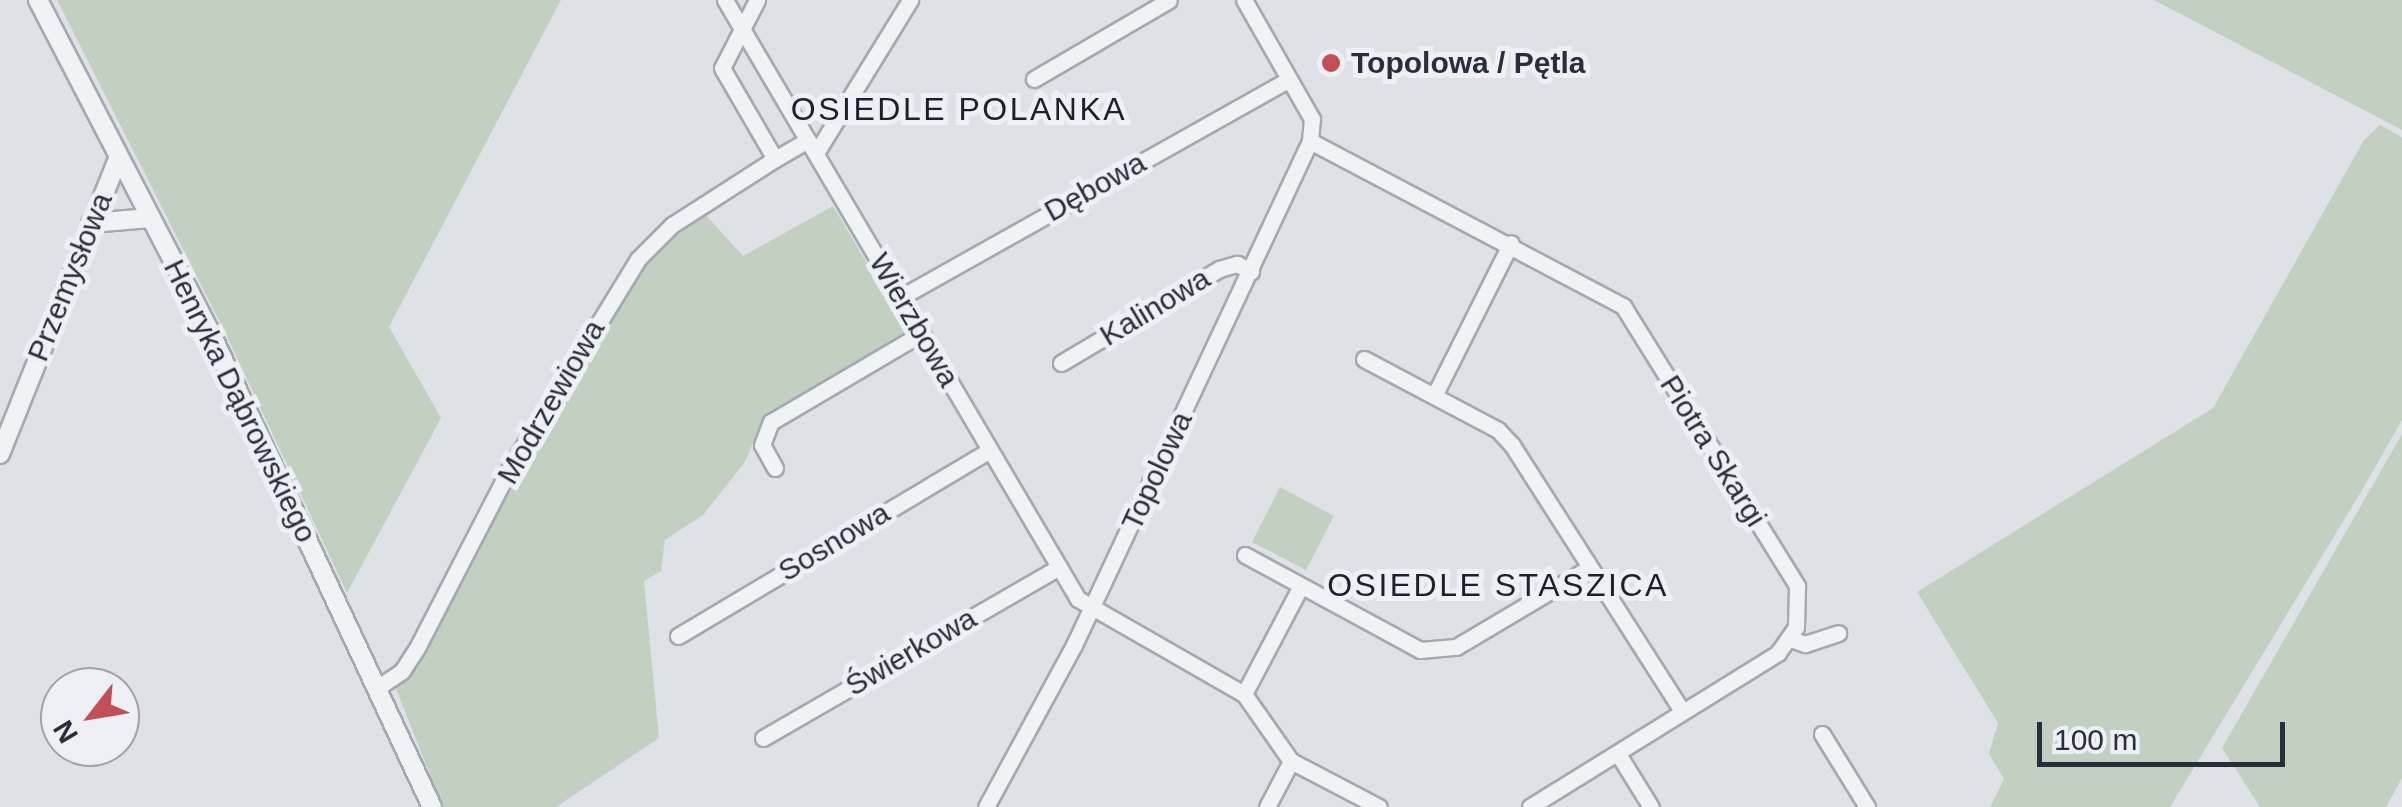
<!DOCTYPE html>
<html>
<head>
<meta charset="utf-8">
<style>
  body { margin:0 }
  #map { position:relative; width:2402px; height:807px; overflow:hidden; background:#dfe1e7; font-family:Helvetica,sans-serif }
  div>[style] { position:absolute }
  .green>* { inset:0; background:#c3d0c1 }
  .roads { filter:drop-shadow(2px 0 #a5a8b0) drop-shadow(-2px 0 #a5a8b0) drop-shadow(0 2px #a5a8b0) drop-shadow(0 -2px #a5a8b0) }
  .minor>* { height:15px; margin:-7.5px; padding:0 7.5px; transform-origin:7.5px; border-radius:7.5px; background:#f1f2f5 }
  .tertiary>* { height:18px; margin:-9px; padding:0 9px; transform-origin:9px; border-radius:9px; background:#f1f2f5 }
  .dots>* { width:28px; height:28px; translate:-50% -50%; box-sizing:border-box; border:5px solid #eef0f5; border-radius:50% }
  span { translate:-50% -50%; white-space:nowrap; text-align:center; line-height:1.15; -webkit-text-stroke:10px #eef0f5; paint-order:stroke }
  .poi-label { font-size:30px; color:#292e3c; font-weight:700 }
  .left { translate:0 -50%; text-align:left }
  .street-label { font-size:30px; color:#292e3c }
  .neighbourhood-label { font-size:32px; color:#1c202d; letter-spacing:2.5px }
  .north { position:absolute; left:40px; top:667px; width:100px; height:100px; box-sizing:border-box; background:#eef0f5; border:2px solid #9fa2ab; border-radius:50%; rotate:239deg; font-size:28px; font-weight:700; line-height:40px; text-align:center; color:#292e3c }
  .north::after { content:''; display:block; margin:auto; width:35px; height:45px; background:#c14f55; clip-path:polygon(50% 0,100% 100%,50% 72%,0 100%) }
  .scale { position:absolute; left:2037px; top:722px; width:248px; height:45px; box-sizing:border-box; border:5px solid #292e3c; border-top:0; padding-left:12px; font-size:30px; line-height:35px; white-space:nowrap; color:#292e3c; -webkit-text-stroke:8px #eef0f5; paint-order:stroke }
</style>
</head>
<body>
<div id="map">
  <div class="green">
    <i style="clip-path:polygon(57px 0,561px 0,389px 327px,441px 418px,347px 593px,224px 330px)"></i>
    <i style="clip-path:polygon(2154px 0,2402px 0,2402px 130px)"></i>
    <i style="clip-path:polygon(2380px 125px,2402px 137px,2402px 420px,2361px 492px,2170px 807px,1990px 807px,2004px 779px,1989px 754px,1998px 723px,1917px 592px,2213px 408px,2364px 140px)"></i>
    <i style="clip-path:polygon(833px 206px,908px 333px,765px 415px,745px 462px,703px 515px,665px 540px,661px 571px,644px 581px,659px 738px,556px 807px,443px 807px,396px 689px,410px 674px,518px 465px,639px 269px,703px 212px,743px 256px)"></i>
    <i style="clip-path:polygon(2402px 434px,2402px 778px,2386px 807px,2260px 807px,2222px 748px)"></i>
    <i style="clip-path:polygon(1280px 487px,1334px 516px,1306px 570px,1252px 542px)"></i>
  </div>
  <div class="roads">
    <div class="minor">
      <i style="left:725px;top:0;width:695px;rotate:59.49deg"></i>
      <i style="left:1078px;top:599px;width:191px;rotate:29.8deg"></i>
      <i style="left:1244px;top:694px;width:82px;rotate:55deg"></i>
      <i style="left:1291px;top:761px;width:99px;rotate:27.6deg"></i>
      <i style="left:757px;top:0;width:76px;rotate:117.2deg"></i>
      <i style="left:722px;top:68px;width:105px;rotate:59.8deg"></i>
      <i style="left:775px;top:159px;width:38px;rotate:-30deg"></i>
      <i style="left:1034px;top:79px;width:156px;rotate:-30.3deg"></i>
      <i style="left:1310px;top:141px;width:354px;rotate:27.8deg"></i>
      <i style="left:1623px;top:306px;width:330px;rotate:58.1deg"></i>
      <i style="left:1797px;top:586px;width:41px;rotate:91.4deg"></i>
      <i style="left:1796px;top:627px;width:32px;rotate:125deg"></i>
      <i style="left:1778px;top:653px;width:292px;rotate:148.2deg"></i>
      <i style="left:816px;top:153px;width:180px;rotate:-58.4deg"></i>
      <i style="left:901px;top:297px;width:445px;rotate:-29.3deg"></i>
      <i style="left:1364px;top:359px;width:152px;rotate:27.9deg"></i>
      <i style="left:1498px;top:430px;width:21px;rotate:47deg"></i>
      <i style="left:1512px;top:445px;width:316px;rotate:57.4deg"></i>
      <i style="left:1061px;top:363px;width:184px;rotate:-30.7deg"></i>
      <i style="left:1219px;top:269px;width:19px;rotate:-16deg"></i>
      <i style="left:1237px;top:264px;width:16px;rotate:27deg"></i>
      <i style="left:1434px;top:396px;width:171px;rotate:-63.3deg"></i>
      <i style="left:775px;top:468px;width:26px;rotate:-119deg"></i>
      <i style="left:762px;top:445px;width:25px;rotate:-69deg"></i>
      <i style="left:771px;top:422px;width:175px;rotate:-30.5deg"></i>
      <i style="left:1245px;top:555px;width:199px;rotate:28.5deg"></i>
      <i style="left:1420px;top:650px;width:36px;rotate:-5deg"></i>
      <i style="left:1456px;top:647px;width:155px;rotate:-30.7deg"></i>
      <i style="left:678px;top:636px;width:363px;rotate:-30.8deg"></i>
      <i style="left:1791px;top:639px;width:15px;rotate:20deg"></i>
      <i style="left:1805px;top:644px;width:35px;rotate:-18deg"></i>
      <i style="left:377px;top:688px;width:30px;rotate:-34deg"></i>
      <i style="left:402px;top:671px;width:27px;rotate:-57deg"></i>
      <i style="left:417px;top:648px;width:203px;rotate:-62.7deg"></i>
      <i style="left:510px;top:468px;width:245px;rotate:-58.5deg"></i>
      <i style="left:638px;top:259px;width:48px;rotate:-45deg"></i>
      <i style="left:672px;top:225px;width:122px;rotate:-32.7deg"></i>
      <i style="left:1244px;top:694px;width:122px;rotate:-62.2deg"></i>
      <i style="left:1822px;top:734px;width:86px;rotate:58.3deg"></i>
      <i style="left:763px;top:738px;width:342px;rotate:-30deg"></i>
      <i style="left:1618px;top:754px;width:62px;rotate:58.1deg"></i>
      <i style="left:986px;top:807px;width:184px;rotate:-61.5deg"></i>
      <i style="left:1074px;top:645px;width:557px;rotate:-64.91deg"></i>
      <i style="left:1310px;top:141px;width:22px;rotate:-85deg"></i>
      <i style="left:1312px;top:119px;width:137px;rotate:-119.7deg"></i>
      <i style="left:1267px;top:807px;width:52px;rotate:-62.4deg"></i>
    </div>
    <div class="tertiary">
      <i style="left:38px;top:0;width:378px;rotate:62.6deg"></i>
      <i style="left:212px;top:336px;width:520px;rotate:64.96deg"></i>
      <i style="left:91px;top:223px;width:59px;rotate:-4.8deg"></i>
      <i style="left:0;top:454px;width:320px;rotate:-68.2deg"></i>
    </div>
  </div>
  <div class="dots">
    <i style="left:1331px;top:63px;background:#c14f55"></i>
  </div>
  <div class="poi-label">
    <span class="left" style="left:1351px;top:63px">Topolowa / Pętla</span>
  </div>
  <div class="street-label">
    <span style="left:1095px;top:187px;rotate:-29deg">Dębowa</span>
    <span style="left:70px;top:277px;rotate:-68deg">Przemysłowa</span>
    <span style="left:1155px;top:307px;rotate:-31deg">Kalinowa</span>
    <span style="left:914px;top:320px;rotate:60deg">Wierzbowa</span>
    <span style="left:240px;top:401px;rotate:64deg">Henryka Dąbrowskiego</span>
    <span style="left:551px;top:402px;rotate:-60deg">Modrzewiowa</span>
    <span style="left:1713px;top:451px;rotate:58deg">Piotra Skargi</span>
    <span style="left:1157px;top:471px;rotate:-65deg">Topolowa</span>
    <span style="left:834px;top:542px;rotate:-31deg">Sosnowa</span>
    <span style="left:911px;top:652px;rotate:-30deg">Świerkowa</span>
  </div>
  <div class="neighbourhood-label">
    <span style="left:959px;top:109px">OSIEDLE POLANKA</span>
    <span style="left:1498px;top:585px">OSIEDLE STASZICA</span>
  </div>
  <div class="north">N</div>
  <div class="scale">100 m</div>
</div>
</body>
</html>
